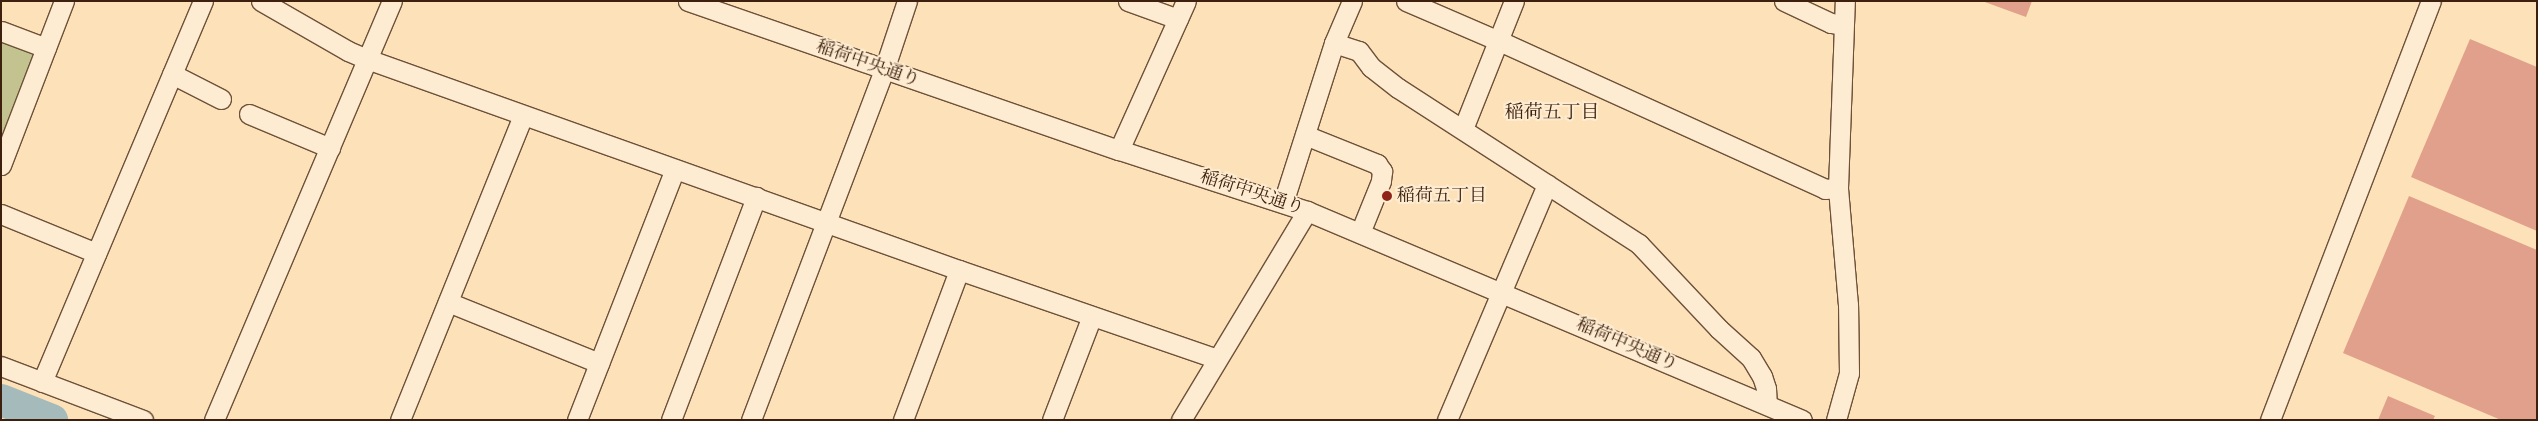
<!DOCTYPE html>
<html>
<head>
<meta charset="utf-8">
<style>
  body { margin:0 }
  #map { position:relative; width:2538px; height:421px; overflow:hidden; background:#fde2b9; font-family:"IM FELL Double Pica","Noto Serif JP",serif }
  div>[style] { position:absolute }
  .green>* { inset:0; background:#c2c38e }
  .river>* { height:32px; margin:-16px; padding:0 16px; transform-origin:16px; border-radius:16px; background:#a5babb }
  .building>* { inset:0; background:#e1a08b }
  .roads { filter:drop-shadow(1px 0 #6d5139) drop-shadow(-1px 0 #6d5139) drop-shadow(0 1px #6d5139) drop-shadow(0 -1px #6d5139) }
  .minor>* { height:19px; margin:-9.5px; padding:0 9.5px; transform-origin:9.5px; border-radius:9.5px; background:#feecd2 }
  .dots>* { width:14px; height:14px; translate:-50% -50%; box-sizing:border-box; border:2px solid #feecd2; border-radius:50% }
  span { translate:-50% -50%; white-space:nowrap; text-align:center; line-height:1.15; -webkit-text-stroke:4px #feecd2; paint-order:stroke }
  .street-label { font-size:18px; color:#3d210e }
  .poi-label { font-size:18px; color:#3d210e }
  .left { translate:0 -50%; text-align:left }
  .neighbourhood-label { font-size:19px; color:#3d210e }
  .frame { position:absolute; inset:0; border:2px solid #3d210e; pointer-events:none }
</style>
</head>
<body>
<div id="map">
  <div class="green">
    <i style="clip-path:polygon(1px 38px,30px 49px,34px 58px,1px 143px)"></i>
  </div>
  <div class="river">
    <i style="left:1px;top:400px;width:55px;rotate:21.4deg"></i>
  </div>
  <div class="building">
    <i style="clip-path:polygon(1982px 1px,2032px 1px,2026px 17px)"></i>
    <i style="clip-path:polygon(2470px 39px,2537px 67px,2537px 231px,2411px 177px)"></i>
    <i style="clip-path:polygon(2409px 196px,2537px 250px,2537px 420px,2501px 420px,2343px 353px)"></i>
    <i style="clip-path:polygon(2388px 396px,2435px 416px,2433px 420px,2378px 420px)"></i>
  </div>
  <div class="roads">
    <div class="minor">
      <i style="left:261px;top:1px;width:100px;rotate:29.9deg"></i>
      <i style="left:348px;top:51px;width:21px;rotate:23deg"></i>
      <i style="left:367px;top:59px;width:628px;rotate:19.62deg"></i>
      <i style="left:959px;top:270px;width:273px;rotate:19deg"></i>
      <i style="left:688px;top:1px;width:456px;rotate:19.1deg"></i>
      <i style="left:1119px;top:150px;width:198px;rotate:18deg"></i>
      <i style="left:1307px;top:211px;width:537px;rotate:22.89deg"></i>
      <i style="left:1128px;top:1px;width:53px;rotate:19.8deg"></i>
      <i style="left:1406px;top:1px;width:109px;rotate:23.3deg"></i>
      <i style="left:1506px;top:44px;width:350px;rotate:24.4deg"></i>
      <i style="left:1825px;top:189px;width:13px;rotate:-4deg"></i>
      <i style="left:1784px;top:1px;width:52px;rotate:25.1deg"></i>
      <i style="left:1831px;top:23px;width:11px;rotate:10deg"></i>
      <i style="left:1px;top:31px;width:48px;rotate:20.7deg"></i>
      <i style="left:1334px;top:43px;width:26px;rotate:18deg"></i>
      <i style="left:1359px;top:51px;width:20px;rotate:53deg"></i>
      <i style="left:1371px;top:67px;width:34px;rotate:38deg"></i>
      <i style="left:1398px;top:88px;width:287px;rotate:32.9deg"></i>
      <i style="left:1639px;top:244px;width:117px;rotate:46.7deg"></i>
      <i style="left:1719px;top:329px;width:43px;rotate:42.2deg"></i>
      <i style="left:1751px;top:358px;width:21px;rotate:59deg"></i>
      <i style="left:1762px;top:376px;width:13px;rotate:72deg"></i>
      <i style="left:1766px;top:388px;width:17px;rotate:87deg"></i>
      <i style="left:172px;top:74px;width:55px;rotate:27deg"></i>
      <i style="left:249px;top:114px;width:88px;rotate:22.8deg"></i>
      <i style="left:1463px;top:129px;width:138px;rotate:-68.3deg"></i>
      <i style="left:1305px;top:135px;width:78px;rotate:21.9deg"></i>
      <i style="left:1377px;top:164px;width:9px;rotate:54deg"></i>
      <i style="left:1382px;top:171px;width:10px;rotate:96deg"></i>
      <i style="left:1381px;top:181px;width:56px;rotate:112deg"></i>
      <i style="left:1119px;top:150px;width:163px;rotate:-65.8deg"></i>
      <i style="left:1px;top:165px;width:176px;rotate:-69deg"></i>
      <i style="left:1283px;top:203px;width:168px;rotate:-72.3deg"></i>
      <i style="left:1334px;top:43px;width:46px;rotate:-66.8deg"></i>
      <i style="left:1px;top:214px;width:103px;rotate:22.3deg"></i>
      <i style="left:448px;top:302px;width:163px;rotate:22deg"></i>
      <i style="left:1px;top:366px;width:152px;rotate:20.8deg"></i>
      <i style="left:42px;top:382px;width:414px;rotate:-67.1deg"></i>
      <i style="left:214px;top:420px;width:455px;rotate:-67deg"></i>
      <i style="left:400px;top:420px;width:328px;rotate:-68deg"></i>
      <i style="left:577px;top:420px;width:269px;rotate:-68.7deg"></i>
      <i style="left:671px;top:420px;width:239px;rotate:-69.1deg"></i>
      <i style="left:751px;top:420px;width:374px;rotate:-69.2deg"></i>
      <i style="left:884px;top:70px;width:73px;rotate:-71.6deg"></i>
      <i style="left:903px;top:420px;width:160px;rotate:-69.5deg"></i>
      <i style="left:1052px;top:420px;width:111px;rotate:-69deg"></i>
      <i style="left:1181px;top:420px;width:244px;rotate:-58.9deg"></i>
      <i style="left:1447px;top:420px;width:256px;rotate:-67deg"></i>
      <i style="left:1836px;top:420px;width:49px;rotate:-74.5deg"></i>
      <i style="left:1849px;top:373px;width:68px;rotate:-90.8deg"></i>
      <i style="left:1848px;top:305px;width:117px;rotate:-94.9deg"></i>
      <i style="left:1838px;top:188px;width:187px;rotate:-87.9deg"></i>
      <i style="left:2270px;top:420px;width:449px;rotate:-69deg"></i>
    </div>
  </div>
  <div class="dots">
    <i style="left:1387px;top:196px;background:#8f2418"></i>
  </div>
  <div class="street-label">
    <span style="left:868px;top:64px;rotate:19deg">稲荷中央通り</span>
    <span style="left:1252px;top:193px;rotate:18deg">稲荷中央通り</span>
    <span style="left:1627px;top:345px;rotate:23deg">稲荷中央通り</span>
  </div>
  <div class="poi-label">
    <span class="left" style="left:1397px;top:196px">稲荷五丁目</span>
  </div>
  <div class="neighbourhood-label">
    <span style="left:1552px;top:113px">稲荷五丁目</span>
  </div>
  <div class="frame"></div>
</div>
</body>
</html>
